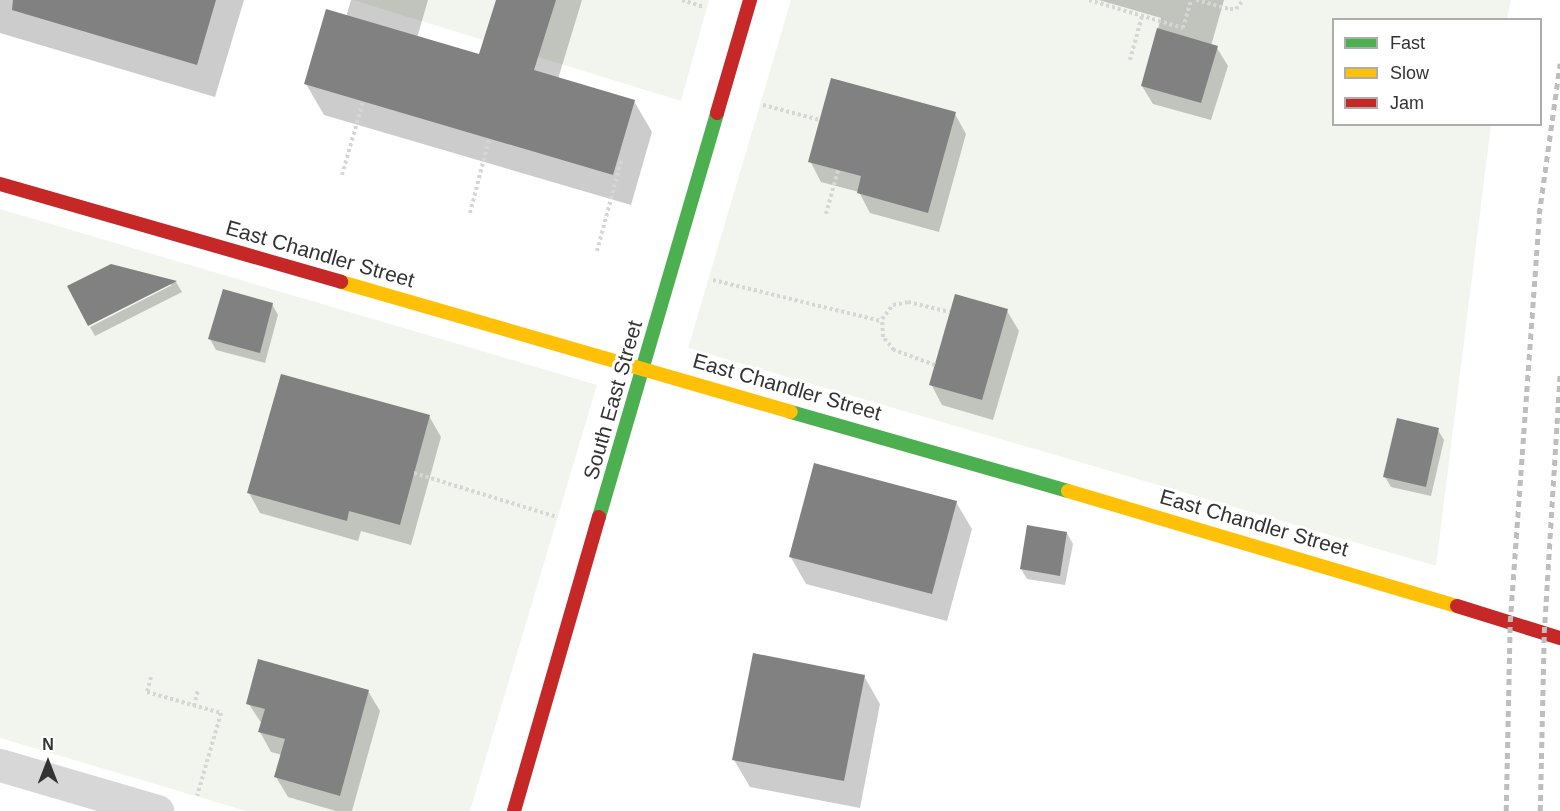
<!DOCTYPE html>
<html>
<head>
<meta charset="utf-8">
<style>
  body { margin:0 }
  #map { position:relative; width:1560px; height:811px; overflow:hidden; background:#fff; font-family:Arial,sans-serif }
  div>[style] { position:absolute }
  .green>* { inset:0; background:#f1f5ed }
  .shadow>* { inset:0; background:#0003 }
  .building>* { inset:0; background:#818181 }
  .path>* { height:4px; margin-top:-2px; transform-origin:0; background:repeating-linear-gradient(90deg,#d6d6d6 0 3px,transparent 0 6px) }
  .street>* { height:33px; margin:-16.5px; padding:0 16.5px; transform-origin:16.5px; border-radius:16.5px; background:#d7d7d7 }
  .fast>* { height:14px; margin:-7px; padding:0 7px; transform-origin:7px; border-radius:7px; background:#4caf50 }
  .slow>* { height:14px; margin:-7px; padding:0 7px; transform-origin:7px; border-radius:7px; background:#ffc107 }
  .jam>* { height:14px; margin:-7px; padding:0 7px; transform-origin:7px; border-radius:7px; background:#c62828 }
  .rail>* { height:4.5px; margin-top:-2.25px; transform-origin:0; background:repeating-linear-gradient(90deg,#bebebe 0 6px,transparent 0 10.5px) }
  span { translate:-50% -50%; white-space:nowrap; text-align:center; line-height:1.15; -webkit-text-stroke:6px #fff; paint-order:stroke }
  .street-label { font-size:21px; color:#333 }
  .legend { position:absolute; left:1332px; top:18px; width:210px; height:108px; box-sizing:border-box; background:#fff; border:2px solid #adadad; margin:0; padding:8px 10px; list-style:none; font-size:18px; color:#333 }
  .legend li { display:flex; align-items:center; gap:12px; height:30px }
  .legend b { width:30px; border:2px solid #adadad }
  .north { position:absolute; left:18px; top:733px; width:60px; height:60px; -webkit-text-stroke:4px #fff; paint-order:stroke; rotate:0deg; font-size:16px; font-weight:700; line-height:24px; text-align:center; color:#333 }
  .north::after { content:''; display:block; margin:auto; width:21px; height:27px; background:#333; clip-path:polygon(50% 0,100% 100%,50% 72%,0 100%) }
</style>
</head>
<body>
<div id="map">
  <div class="green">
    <i style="clip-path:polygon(353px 0,709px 0,681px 101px)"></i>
    <i style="clip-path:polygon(791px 0,1511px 0,1507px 19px,1334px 20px,1334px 124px,1491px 125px,1436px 566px,688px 348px)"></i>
    <i style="clip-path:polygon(0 209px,597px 385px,470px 811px,246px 811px,0 738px)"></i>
  </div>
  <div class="shadow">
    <i style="clip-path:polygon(0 0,244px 0,215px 97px,0 33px)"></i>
    <i style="clip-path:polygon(351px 0,428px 0,417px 38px,480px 56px,497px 0,582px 0,558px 79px,634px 101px,652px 132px,631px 205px,324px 115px,306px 84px,346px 17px)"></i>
    <i style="clip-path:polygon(1099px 0,1224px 0,1211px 46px,1217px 48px,1228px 66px,1211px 120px,1153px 104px,1142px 86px,1161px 18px)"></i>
    <i style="clip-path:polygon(955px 114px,966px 134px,939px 232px,870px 213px,859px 192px,821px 182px,810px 161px)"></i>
    <i style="clip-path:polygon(112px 265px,176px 282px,182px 292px,95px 336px,90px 327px,172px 285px)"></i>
    <i style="clip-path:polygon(272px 304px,278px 315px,265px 363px,216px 350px,210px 339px)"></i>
    <i style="clip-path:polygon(1007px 311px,1019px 331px,993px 420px,942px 405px,931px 384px)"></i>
    <i style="clip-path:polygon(429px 416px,441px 437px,411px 545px,361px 531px,358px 541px,260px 513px,249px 493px)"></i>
    <i style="clip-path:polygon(1438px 430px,1444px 440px,1431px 496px,1391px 487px,1385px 477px)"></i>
    <i style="clip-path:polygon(956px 502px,972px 529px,947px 621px,806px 584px,790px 556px)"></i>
    <i style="clip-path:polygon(1067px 533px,1073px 544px,1065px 585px,1027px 579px,1021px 569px)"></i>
    <i style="clip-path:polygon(864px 676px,880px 704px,860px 808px,750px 787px,734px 760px)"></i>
    <i style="clip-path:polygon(368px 691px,380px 711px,352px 811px,336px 811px,288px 797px,276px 777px,282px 755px,271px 752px,260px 732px,262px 724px,248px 703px)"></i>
  </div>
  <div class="building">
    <i style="clip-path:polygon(13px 0,216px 0,197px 65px,12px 10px)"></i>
    <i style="clip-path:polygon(496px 0,556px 0,534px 70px,635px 100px,613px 175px,304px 84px,326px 9px,479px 54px)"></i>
    <i style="clip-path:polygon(1157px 28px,1218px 46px,1201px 103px,1141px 86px)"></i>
    <i style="clip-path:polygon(831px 78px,956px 112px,928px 213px,857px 193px,861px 176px,808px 162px)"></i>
    <i style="clip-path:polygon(111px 264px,177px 281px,88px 326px,67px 286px)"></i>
    <i style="clip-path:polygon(223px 289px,273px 303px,260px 353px,208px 339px)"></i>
    <i style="clip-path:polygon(955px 294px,1008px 309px,982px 400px,929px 385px)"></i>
    <i style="clip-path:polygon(281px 374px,430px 415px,400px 525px,349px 511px,347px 521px,247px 493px)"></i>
    <i style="clip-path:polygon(1397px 418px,1439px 428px,1426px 487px,1383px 477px)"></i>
    <i style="clip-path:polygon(814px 463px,957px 501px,932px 594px,789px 557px)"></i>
    <i style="clip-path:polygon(1027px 525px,1067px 532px,1060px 576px,1020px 569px)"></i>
    <i style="clip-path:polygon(753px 653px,865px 675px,844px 781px,732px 760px)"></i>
    <i style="clip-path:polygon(258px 659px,369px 690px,340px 796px,274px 777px,285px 739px,258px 732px,265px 709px,246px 704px)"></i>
  </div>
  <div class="path">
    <i style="left:682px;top:0;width:23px;rotate:18deg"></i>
    <i style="left:1089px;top:0;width:98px;rotate:16.6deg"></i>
    <i style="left:1183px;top:28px;width:29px;rotate:-74deg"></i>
    <i style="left:1196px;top:0;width:35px;rotate:15deg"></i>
    <i style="left:1230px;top:9px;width:6px"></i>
    <i style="left:1236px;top:9px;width:11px;rotate:-52deg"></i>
    <i style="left:1130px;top:60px;width:46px;rotate:-74.7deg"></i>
    <i style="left:763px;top:105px;width:59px;rotate:14.7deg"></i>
    <i style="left:342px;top:175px;width:76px;rotate:-74deg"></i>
    <i style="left:470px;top:213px;width:76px;rotate:-75.6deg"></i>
    <i style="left:826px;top:214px;width:46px;rotate:-74.7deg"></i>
    <i style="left:597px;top:251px;width:96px;rotate:-75deg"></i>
    <i style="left:713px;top:280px;width:173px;rotate:13.7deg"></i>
    <i style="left:935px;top:365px;width:44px;rotate:-159.9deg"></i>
    <i style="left:894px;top:350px;width:17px;rotate:-130deg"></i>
    <i style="left:883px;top:337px;width:18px;rotate:-93deg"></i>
    <i style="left:882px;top:319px;width:18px;rotate:-52deg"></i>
    <i style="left:893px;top:305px;width:15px;rotate:-11deg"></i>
    <i style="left:908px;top:302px;width:43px;rotate:13.4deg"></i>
    <i style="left:414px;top:473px;width:150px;rotate:17.1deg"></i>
    <i style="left:151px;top:677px;width:16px;rotate:105deg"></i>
    <i style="left:147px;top:692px;width:77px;rotate:15.8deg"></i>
    <i style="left:221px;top:713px;width:86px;rotate:106.1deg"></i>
    <i style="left:194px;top:706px;width:16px;rotate:-76deg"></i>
  </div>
  <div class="street">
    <i style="left:0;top:765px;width:164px;rotate:16.3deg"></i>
  </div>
  <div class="fast">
    <i style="left:791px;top:412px;width:288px;rotate:15.9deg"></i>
    <i style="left:599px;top:517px;width:421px;rotate:-73.7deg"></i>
  </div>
  <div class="slow">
    <i style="left:341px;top:282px;width:468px;rotate:16.1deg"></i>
    <i style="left:1068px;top:491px;width:406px;rotate:16.5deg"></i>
  </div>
  <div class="jam">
    <i style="left:717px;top:113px;width:118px;rotate:-73.7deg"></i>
    <i style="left:0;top:184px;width:355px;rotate:16deg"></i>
    <i style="left:1457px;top:606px;width:108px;rotate:17.3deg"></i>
    <i style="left:514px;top:811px;width:306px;rotate:-73.9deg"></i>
  </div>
  <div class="rail">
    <i style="left:1506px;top:811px;width:189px;rotate:-88.8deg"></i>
    <i style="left:1510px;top:622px;width:409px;rotate:-85.9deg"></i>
    <i style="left:1539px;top:214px;width:152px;rotate:-82.1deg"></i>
    <i style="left:1540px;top:811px;width:178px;rotate:-88.7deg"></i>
    <i style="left:1544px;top:633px;width:258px;rotate:-86.5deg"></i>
  </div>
  <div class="street-label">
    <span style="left:320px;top:254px;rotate:16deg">East Chandler Street</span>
    <span style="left:787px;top:387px;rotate:16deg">East Chandler Street</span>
    <span style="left:613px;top:400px;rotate:-74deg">South East Street</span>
    <span style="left:1254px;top:523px;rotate:16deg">East Chandler Street</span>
  </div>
  <ul class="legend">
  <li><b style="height:8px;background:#4caf50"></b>Fast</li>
  <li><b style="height:8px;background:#ffc107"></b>Slow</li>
  <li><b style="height:8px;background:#c62828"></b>Jam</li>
  </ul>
  <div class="north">N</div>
</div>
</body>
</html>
